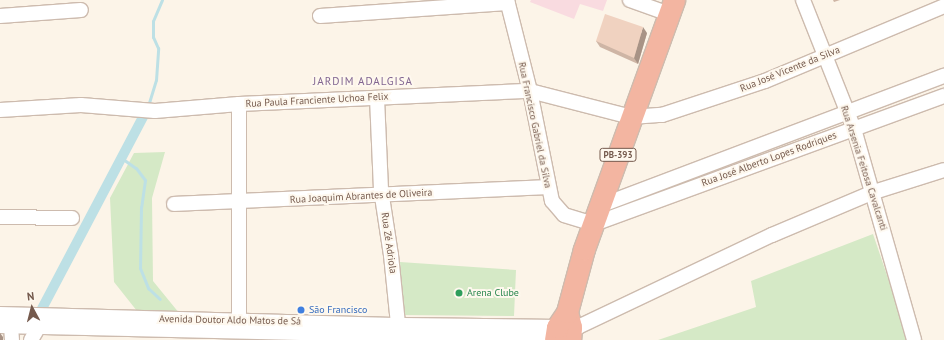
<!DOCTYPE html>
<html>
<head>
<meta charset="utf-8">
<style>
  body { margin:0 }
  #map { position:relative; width:944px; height:340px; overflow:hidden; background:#fcf4e8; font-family:"PT Sans",sans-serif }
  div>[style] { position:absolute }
  .medical>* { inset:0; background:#f9dbe0 }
  .green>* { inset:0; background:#d5e9c6 }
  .stream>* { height:3px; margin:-1.5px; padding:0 1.5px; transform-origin:1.5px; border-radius:1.5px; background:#bde0e5 }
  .canal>* { height:10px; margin:-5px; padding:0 5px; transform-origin:5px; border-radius:5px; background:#bde0e5 }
  .roads { filter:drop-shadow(1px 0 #cdbbae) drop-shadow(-1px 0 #cdbbae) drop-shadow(0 1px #cdbbae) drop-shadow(0 -1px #cdbbae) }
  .minor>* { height:14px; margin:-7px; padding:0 7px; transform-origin:7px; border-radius:7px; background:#fff }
  .highway>* { height:21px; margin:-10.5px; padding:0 10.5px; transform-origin:10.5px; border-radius:10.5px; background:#f3b5a1 }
  .wall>* { inset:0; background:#ceb5a5 }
  .shaded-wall>* { inset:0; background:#a89386 }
  .building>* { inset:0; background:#f0d2c0 }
  .dots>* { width:11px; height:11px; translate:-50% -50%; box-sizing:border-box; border:2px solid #fef8ee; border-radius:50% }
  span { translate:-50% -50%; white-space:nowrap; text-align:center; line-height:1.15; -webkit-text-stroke:4px #fef8ee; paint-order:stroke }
  .shield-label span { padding:1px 3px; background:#fef8ee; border:1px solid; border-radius:3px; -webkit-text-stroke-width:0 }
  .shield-label { font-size:9px; color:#755a4d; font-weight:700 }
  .street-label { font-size:10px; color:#755a4d }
  .leisure-label { font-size:10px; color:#27864d }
  .left { translate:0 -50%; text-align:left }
  .shop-label { font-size:10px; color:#366cbe }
  .neighbourhood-label { font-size:11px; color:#816591; letter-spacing:1px }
  .north { position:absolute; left:12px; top:288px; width:40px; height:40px; -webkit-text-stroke:3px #fef8ee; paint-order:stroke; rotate:353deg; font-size:11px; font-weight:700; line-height:16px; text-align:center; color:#755a4d }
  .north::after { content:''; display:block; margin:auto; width:14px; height:18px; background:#755a4d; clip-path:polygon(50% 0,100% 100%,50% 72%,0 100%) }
</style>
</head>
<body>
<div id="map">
  <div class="medical">
    <i style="clip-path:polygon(531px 0,607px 0,603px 11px,580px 4px,574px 19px,530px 2px)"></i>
  </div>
  <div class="green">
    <i style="clip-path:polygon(165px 152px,152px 198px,153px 281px,184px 319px,137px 311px,114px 282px,110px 198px,134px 153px)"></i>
    <i style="clip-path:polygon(873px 234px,909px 340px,658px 340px,756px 307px,751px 281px)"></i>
    <i style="clip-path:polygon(400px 262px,516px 270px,514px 316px,403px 315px)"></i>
  </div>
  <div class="stream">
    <i style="left:148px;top:106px;width:27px;rotate:-73deg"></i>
    <i style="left:156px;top:80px;width:32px;rotate:-86deg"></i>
    <i style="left:158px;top:48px;width:12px;rotate:-114deg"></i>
    <i style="left:153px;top:37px;width:16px;rotate:-90deg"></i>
    <i style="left:153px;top:21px;width:23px;rotate:-67deg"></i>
    <i style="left:120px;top:157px;width:19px;rotate:35deg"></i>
    <i style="left:136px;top:168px;width:15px;rotate:53deg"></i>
    <i style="left:145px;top:180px;width:27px;rotate:98deg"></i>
    <i style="left:141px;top:207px;width:61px;rotate:90.9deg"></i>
    <i style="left:140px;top:268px;width:22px;rotate:68deg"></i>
    <i style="left:148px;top:288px;width:16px;rotate:43deg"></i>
  </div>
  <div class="canal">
    <i style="left:36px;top:320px;width:232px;rotate:-62.2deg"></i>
  </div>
  <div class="roads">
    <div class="minor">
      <i style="left:507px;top:0;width:94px;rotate:75.8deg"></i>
      <i style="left:530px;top:91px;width:112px;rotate:78.7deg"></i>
      <i style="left:552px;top:201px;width:18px;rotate:49deg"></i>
      <i style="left:564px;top:215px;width:31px;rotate:17deg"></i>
      <i style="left:594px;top:224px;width:373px;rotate:-20.1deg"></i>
      <i style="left:630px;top:0;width:41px;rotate:19.7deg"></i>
      <i style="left:803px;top:0;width:139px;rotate:68.4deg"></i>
      <i style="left:854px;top:129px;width:219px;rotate:74.1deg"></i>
      <i style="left:0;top:16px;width:81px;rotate:-4.2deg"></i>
      <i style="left:320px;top:16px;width:188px;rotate:-4deg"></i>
      <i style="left:377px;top:98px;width:92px;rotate:87.5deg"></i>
      <i style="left:381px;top:190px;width:66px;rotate:81.3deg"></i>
      <i style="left:391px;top:255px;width:79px;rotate:84.2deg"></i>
      <i style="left:0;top:110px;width:81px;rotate:-3.5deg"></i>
      <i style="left:81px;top:105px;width:74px;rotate:4.6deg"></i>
      <i style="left:155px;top:111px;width:84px;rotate:-4.8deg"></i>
      <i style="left:239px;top:104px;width:291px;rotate:-2.6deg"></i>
      <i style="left:530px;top:91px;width:104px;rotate:14.4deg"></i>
      <i style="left:631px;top:117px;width:31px;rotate:-4deg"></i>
      <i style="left:662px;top:115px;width:108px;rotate:-18.3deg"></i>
      <i style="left:765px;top:81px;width:194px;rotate:-22.7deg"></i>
      <i style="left:174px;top:204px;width:374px;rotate:-2.6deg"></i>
      <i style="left:602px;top:205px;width:366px;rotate:-20.7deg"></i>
      <i style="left:0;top:217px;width:72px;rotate:0.8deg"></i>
      <i style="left:0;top:314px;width:403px;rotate:1.6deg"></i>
      <i style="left:403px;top:325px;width:175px;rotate:0.7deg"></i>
      <i style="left:578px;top:327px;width:215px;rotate:-25.4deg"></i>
      <i style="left:772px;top:235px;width:111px;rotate:-22.9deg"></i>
      <i style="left:874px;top:192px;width:73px;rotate:-17.4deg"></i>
      <i style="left:0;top:326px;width:555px;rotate:1.34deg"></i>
      <i style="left:11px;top:326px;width:14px;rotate:86deg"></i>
      <i style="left:239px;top:328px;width:224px;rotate:-90deg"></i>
      <i style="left:31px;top:340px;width:16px;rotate:-60deg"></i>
    </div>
    <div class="highway">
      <i style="left:567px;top:312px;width:16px;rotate:75deg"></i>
      <i style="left:571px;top:327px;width:13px;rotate:94deg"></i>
      <i style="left:555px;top:340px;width:13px;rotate:-81deg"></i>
      <i style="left:557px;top:327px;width:18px;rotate:-56deg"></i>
      <i style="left:567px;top:312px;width:65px;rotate:-74.9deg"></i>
      <i style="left:584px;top:249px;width:265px;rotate:-70.1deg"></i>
    </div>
  </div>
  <div class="wall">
    <i style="clip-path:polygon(833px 0,840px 0,834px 2px)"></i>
    <i style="clip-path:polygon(647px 33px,638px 64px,600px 47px,596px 41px)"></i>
  </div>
  <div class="shaded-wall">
    <i style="clip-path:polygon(643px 27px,647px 33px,638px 64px,634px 58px)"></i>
    <i style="clip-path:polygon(0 333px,3px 337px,3px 340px,0 340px)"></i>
  </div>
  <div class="building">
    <i style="clip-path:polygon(605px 14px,643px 27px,634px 58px,596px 41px)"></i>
  </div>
  <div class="dots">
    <i style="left:459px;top:293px;background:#2e9e5b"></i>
    <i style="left:301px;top:310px;background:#3f7fe0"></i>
  </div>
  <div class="shield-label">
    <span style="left:618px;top:155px">PB-393</span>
  </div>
  <div class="street-label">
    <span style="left:790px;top:69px;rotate:-22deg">Rua José Vicente da Silva</span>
    <span style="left:317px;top:100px;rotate:-3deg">Rua Paula Franciente Uchoa Felix</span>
    <span style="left:535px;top:125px;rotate:78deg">Rua Francisco Gabriel da Silva</span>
    <span style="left:769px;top:159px;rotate:-20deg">Rua José Alberto Lopes Rodriques</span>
    <span style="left:864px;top:168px;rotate:72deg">Rua Arsenia Feitosa Cavalcanti</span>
    <span style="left:361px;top:196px;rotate:-3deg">Rua Joaquim Abrantes de Oliveira</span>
    <span style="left:389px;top:243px;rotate:82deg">Rua Zé Adriola</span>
    <span style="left:230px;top:320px;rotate:1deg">Avenida Doutor Aldo Matos de Sá</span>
  </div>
  <div class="leisure-label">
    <span class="left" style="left:467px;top:293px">Arena Clube</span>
  </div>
  <div class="shop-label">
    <span class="left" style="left:309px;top:310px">São Francisco</span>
  </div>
  <div class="neighbourhood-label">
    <span style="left:363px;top:81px">JARDIM ADALGISA</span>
  </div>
  <div class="north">N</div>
</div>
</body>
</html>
